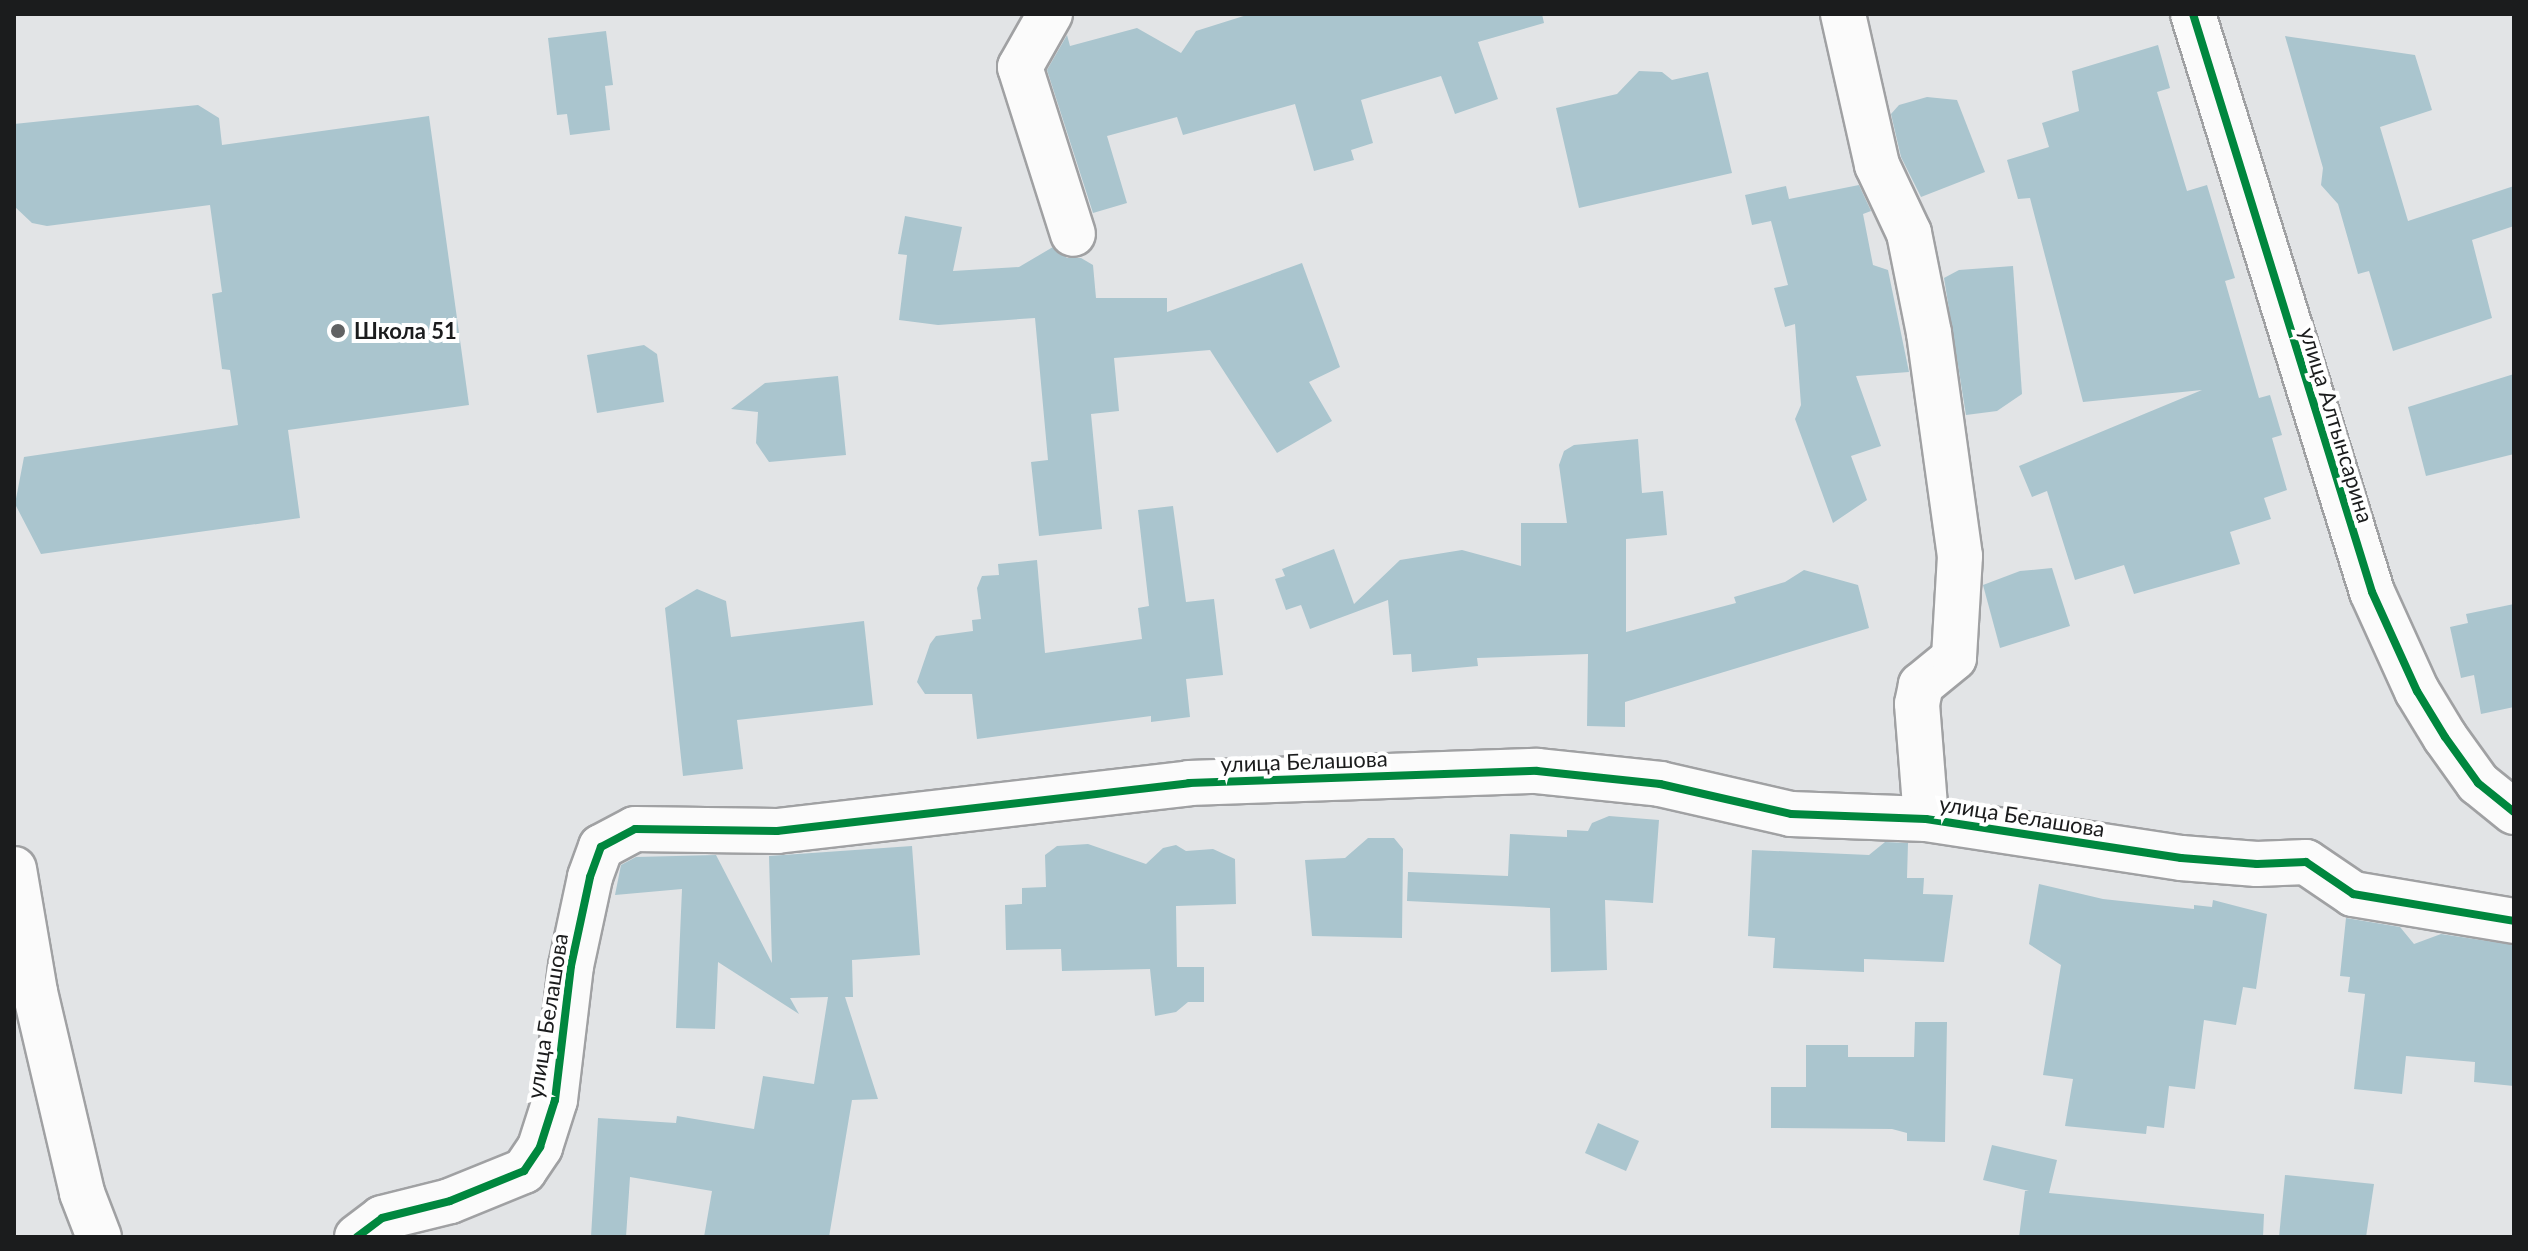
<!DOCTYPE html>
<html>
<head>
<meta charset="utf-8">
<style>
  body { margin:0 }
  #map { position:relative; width:2528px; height:1251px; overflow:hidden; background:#e2e4e6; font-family:Lato,sans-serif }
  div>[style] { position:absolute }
  .building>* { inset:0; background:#aac5ce }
  .roads { filter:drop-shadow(2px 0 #a0a1a3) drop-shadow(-2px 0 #a0a1a3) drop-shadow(0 2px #a0a1a3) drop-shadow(0 -2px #a0a1a3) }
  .minor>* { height:44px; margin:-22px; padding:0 22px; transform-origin:22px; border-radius:22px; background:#fbfbfb }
  .cycleway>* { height:8px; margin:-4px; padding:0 4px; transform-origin:4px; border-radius:4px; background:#00873e }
  .dots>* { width:22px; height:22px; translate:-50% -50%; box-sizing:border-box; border:4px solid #fff; border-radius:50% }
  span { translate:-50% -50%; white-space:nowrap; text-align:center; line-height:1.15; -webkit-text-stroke:8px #fff; paint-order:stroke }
  .poi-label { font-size:22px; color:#1b1c1d; font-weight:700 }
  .left { translate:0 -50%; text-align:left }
  .street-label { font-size:22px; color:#1b1c1d }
  .frame { position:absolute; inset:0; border:16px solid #1b1c1d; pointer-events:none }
</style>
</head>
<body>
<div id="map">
  <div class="building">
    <i style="clip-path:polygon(1250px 14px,1542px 14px,1544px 23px,1478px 42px,1498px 99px,1455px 114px,1441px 76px,1361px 100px,1373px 143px,1351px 150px,1354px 160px,1314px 171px,1295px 104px,1183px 135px,1177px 117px,1107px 136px,1127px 203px,1093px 213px,1047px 70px,1067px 35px,1070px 46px,1137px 28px,1181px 53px,1196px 31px)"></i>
    <i style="clip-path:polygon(606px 31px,613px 85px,605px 86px,610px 130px,570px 135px,567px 114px,557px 115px,548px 38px)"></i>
    <i style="clip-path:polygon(2285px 36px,2415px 55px,2432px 110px,2380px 127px,2408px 221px,2514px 186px,2514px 226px,2472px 240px,2492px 318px,2393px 351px,2369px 271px,2358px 274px,2338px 204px,2321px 185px,2323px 168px)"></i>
    <i style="clip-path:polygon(2158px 45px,2170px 88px,2157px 92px,2187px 191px,2207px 185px,2235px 278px,2225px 281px,2259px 398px,2270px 395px,2282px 435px,2272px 438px,2287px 490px,2264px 498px,2271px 519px,2230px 532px,2240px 564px,2134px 594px,2124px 565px,2075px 580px,2047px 491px,2032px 497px,2019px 466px,2202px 390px,2083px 402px,2030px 198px,2018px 199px,2007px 160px,2049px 147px,2042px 123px,2079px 111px,2072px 71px)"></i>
    <i style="clip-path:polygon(1639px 71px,1662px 72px,1672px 80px,1708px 72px,1732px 173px,1579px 208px,1556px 108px,1617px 94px)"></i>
    <i style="clip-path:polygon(1927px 97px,1957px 100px,1985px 172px,1921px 197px,1901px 157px,1891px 114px,1899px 105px)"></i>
    <i style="clip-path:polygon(198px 105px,219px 118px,222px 145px,429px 116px,469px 405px,288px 430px,300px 518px,41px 554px,15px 504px,24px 457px,238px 425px,230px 370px,222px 369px,212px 294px,222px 292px,210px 205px,47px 226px,32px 223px,14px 206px,14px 124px)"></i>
    <i style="clip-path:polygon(1859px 185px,1871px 211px,1863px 214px,1873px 265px,1888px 270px,1909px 372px,1856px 376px,1881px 446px,1851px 456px,1867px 500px,1833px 523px,1795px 419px,1801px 405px,1795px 324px,1785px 327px,1774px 288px,1788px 285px,1771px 221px,1752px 225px,1745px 195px,1786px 186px,1789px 199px)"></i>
    <i style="clip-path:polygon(905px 216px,962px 227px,953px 271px,1019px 267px,1053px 247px,1067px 258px,1081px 258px,1093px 265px,1096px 298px,1167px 298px,1167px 312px,1302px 263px,1340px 367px,1309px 382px,1332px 421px,1277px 453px,1210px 350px,1114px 358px,1119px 411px,1091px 414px,1102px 529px,1039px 536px,1031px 462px,1048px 460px,1035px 318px,938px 325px,899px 320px,907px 255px,898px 254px)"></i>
    <i style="clip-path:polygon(2013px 266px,2022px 394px,1997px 411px,1966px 415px,1944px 278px,1959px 270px)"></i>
    <i style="clip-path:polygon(644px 345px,657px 354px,664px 402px,597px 413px,587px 355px)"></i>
    <i style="clip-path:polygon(2514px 374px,2514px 454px,2426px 476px,2408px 407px)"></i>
    <i style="clip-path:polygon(838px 376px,846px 455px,769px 462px,756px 443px,758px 412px,731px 409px,765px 383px)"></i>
    <i style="clip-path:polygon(1638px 439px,1642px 493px,1663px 491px,1667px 535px,1626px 539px,1626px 632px,1736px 603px,1734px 597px,1785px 582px,1804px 570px,1858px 585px,1869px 628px,1625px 702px,1625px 727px,1587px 726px,1588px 654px,1477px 658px,1478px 666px,1412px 672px,1411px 654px,1393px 655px,1388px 600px,1310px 629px,1301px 605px,1286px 610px,1275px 579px,1285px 576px,1282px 569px,1334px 549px,1354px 604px,1400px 560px,1462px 550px,1521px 566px,1521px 523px,1567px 523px,1559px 465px,1564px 451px,1574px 445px)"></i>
    <i style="clip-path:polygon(1173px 506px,1186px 602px,1214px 599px,1223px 675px,1186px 679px,1190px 717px,1151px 722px,1151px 716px,977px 739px,972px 694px,925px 694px,917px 682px,930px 644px,936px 636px,973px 631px,972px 620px,981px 619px,977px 588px,982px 576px,999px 575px,998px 564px,1037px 560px,1045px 653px,1142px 639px,1138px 608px,1149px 606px,1138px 510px)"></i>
    <i style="clip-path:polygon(2052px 568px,2070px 626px,2000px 648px,1983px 585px,2020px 571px)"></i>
    <i style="clip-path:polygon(697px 589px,726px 601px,731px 637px,864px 621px,873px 705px,737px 720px,743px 769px,683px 776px,665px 608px)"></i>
    <i style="clip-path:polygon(2514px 604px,2514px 707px,2481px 714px,2474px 675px,2461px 678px,2450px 627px,2468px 623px,2466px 614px)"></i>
    <i style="clip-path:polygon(1609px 816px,1659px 820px,1653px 903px,1605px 900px,1607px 970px,1551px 972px,1550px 908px,1407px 901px,1408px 872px,1508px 876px,1510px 834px,1567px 837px,1567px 830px,1588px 831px,1592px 823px)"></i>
    <i style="clip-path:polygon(1368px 838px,1394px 838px,1403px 849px,1402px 938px,1312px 936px,1305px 860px,1345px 858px)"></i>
    <i style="clip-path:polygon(1885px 842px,1908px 843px,1907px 878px,1924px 878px,1923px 894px,1953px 895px,1944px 962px,1864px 959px,1864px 972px,1773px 968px,1775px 938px,1748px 936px,1752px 850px,1869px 855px)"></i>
    <i style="clip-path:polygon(1088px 844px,1146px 864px,1163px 848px,1176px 845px,1186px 851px,1213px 849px,1235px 859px,1236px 904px,1176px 906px,1177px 967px,1204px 967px,1204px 1002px,1188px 1002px,1176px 1012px,1155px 1016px,1150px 969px,1062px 971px,1061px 949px,1006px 950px,1005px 905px,1022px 904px,1022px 888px,1046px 887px,1045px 855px,1057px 846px)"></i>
    <i style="clip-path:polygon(912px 846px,920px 955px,852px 960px,853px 997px,845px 997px,878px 1099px,852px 1100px,829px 1237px,704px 1237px,712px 1191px,630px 1177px,626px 1237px,591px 1237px,598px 1118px,676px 1123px,677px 1116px,754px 1129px,763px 1076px,814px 1084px,828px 997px,790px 998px,799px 1014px,718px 962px,715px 1029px,676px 1028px,682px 889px,615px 895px,621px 865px,636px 857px,716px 855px,772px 963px,769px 856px)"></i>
    <i style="clip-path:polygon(2039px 884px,2103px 899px,2194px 909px,2194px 905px,2212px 907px,2213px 900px,2267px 914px,2256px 989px,2243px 987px,2236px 1025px,2204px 1020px,2195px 1089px,2169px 1086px,2164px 1128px,2147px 1126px,2146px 1134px,2065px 1126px,2073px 1079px,2043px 1075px,2061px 965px,2029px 944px)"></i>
    <i style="clip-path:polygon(2346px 918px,2400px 927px,2414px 944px,2441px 934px,2514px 945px,2514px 1086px,2474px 1082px,2475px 1062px,2406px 1056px,2402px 1094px,2354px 1089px,2365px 994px,2348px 992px,2350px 977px,2340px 976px)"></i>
    <i style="clip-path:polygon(1915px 1022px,1947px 1022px,1945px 1142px,1907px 1141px,1907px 1133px,1892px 1129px,1771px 1128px,1771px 1087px,1806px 1087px,1806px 1045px,1848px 1045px,1848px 1057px,1914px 1057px)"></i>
    <i style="clip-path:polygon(1598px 1123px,1639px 1141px,1626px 1171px,1585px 1153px)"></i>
    <i style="clip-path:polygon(1992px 1145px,2057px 1160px,2049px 1193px,2264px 1214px,2263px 1237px,2019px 1237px,2025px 1191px,2029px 1191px,1983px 1180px)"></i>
    <i style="clip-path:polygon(2285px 1175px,2374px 1184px,2366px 1237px,2279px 1237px)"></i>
  </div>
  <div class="roads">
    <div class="minor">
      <i style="left:1050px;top:14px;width:61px;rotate:119.5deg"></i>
      <i style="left:1020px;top:67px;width:175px;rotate:72.4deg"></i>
      <i style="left:1843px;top:14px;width:155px;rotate:77.3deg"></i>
      <i style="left:1877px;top:165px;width:75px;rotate:64.8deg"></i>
      <i style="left:1909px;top:233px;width:102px;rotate:78.7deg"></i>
      <i style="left:1929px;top:333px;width:225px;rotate:82.1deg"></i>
      <i style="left:1960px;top:556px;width:102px;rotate:93.4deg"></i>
      <i style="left:1954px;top:658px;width:43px;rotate:140.7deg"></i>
      <i style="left:1921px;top:685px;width:19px;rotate:102deg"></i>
      <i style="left:1917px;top:704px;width:115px;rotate:85.5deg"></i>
      <i style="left:2193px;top:14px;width:605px;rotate:72.79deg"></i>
      <i style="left:2372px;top:592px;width:109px;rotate:65.6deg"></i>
      <i style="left:2417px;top:691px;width:54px;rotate:58.7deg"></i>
      <i style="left:2445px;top:737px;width:57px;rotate:54.3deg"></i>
      <i style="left:2478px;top:783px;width:46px;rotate:38.9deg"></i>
      <i style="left:14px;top:869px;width:125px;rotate:80.3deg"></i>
      <i style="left:35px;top:992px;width:206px;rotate:76.8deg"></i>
      <i style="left:82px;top:1193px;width:47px;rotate:68.9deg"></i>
      <i style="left:357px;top:1237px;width:31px;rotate:-37deg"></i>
      <i style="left:382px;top:1218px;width:70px;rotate:-14deg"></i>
      <i style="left:450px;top:1201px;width:80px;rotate:-22.1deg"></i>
      <i style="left:524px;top:1171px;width:29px;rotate:-56deg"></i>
      <i style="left:540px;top:1147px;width:49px;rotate:-72.3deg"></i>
      <i style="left:555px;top:1100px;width:135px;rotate:-83.2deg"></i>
      <i style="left:571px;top:966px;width:91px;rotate:-77.9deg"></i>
      <i style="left:590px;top:877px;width:32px;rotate:-70deg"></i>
      <i style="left:601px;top:847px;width:38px;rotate:-28deg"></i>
      <i style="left:635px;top:829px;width:142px;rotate:0.8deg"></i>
      <i style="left:777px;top:831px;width:415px;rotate:-6.6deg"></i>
      <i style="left:1189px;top:783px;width:348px;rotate:-2deg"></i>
      <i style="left:1537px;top:771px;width:124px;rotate:6deg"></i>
      <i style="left:1660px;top:784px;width:134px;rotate:12.9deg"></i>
      <i style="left:1791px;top:814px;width:135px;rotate:2.1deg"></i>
      <i style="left:1926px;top:819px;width:258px;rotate:8.7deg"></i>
      <i style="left:2181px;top:858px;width:76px;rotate:4.5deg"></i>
      <i style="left:2257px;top:864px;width:49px;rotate:-2.3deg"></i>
      <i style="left:2306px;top:862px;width:57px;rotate:34.2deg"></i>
      <i style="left:2353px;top:894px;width:163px;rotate:9.5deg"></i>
    </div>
  </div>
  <div class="cycleway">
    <i style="left:2193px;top:14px;width:605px;rotate:72.79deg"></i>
    <i style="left:2372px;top:592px;width:109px;rotate:65.6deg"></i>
    <i style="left:2417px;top:691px;width:54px;rotate:58.7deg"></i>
    <i style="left:2445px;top:737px;width:57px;rotate:54.3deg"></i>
    <i style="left:2478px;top:783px;width:46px;rotate:38.9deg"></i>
    <i style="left:357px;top:1237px;width:31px;rotate:-37deg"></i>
    <i style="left:382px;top:1218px;width:70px;rotate:-14deg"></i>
    <i style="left:450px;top:1201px;width:80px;rotate:-22.1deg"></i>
    <i style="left:524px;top:1171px;width:29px;rotate:-56deg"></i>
    <i style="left:540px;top:1147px;width:49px;rotate:-72.3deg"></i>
    <i style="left:555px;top:1100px;width:135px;rotate:-83.2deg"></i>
    <i style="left:571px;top:966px;width:91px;rotate:-77.9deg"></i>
    <i style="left:590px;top:877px;width:32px;rotate:-70deg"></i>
    <i style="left:601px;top:847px;width:38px;rotate:-28deg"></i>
    <i style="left:635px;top:829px;width:142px;rotate:0.8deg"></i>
    <i style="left:777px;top:831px;width:415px;rotate:-6.6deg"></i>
    <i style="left:1189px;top:783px;width:348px;rotate:-2deg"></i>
    <i style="left:1537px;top:771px;width:124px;rotate:6deg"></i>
    <i style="left:1660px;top:784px;width:134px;rotate:12.9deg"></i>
    <i style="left:1791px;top:814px;width:135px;rotate:2.1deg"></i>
    <i style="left:1926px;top:819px;width:258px;rotate:8.7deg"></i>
    <i style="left:2181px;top:858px;width:76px;rotate:4.5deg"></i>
    <i style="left:2257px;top:864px;width:49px;rotate:-2.3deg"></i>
    <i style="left:2306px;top:862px;width:57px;rotate:34.2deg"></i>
    <i style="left:2353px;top:894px;width:163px;rotate:9.5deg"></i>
  </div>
  <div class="dots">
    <i style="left:338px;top:331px;background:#616263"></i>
  </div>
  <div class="poi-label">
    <span class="left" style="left:354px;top:331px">Школа 51</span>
  </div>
  <div class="street-label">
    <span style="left:2337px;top:425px;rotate:73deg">улица Алтынсарина</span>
    <span style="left:1304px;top:761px;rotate:-2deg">улица Белашова</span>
    <span style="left:2022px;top:816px;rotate:9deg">улица Белашова</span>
    <span style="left:547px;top:1016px;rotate:-81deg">улица Белашова</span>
  </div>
  <div class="frame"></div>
</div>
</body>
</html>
